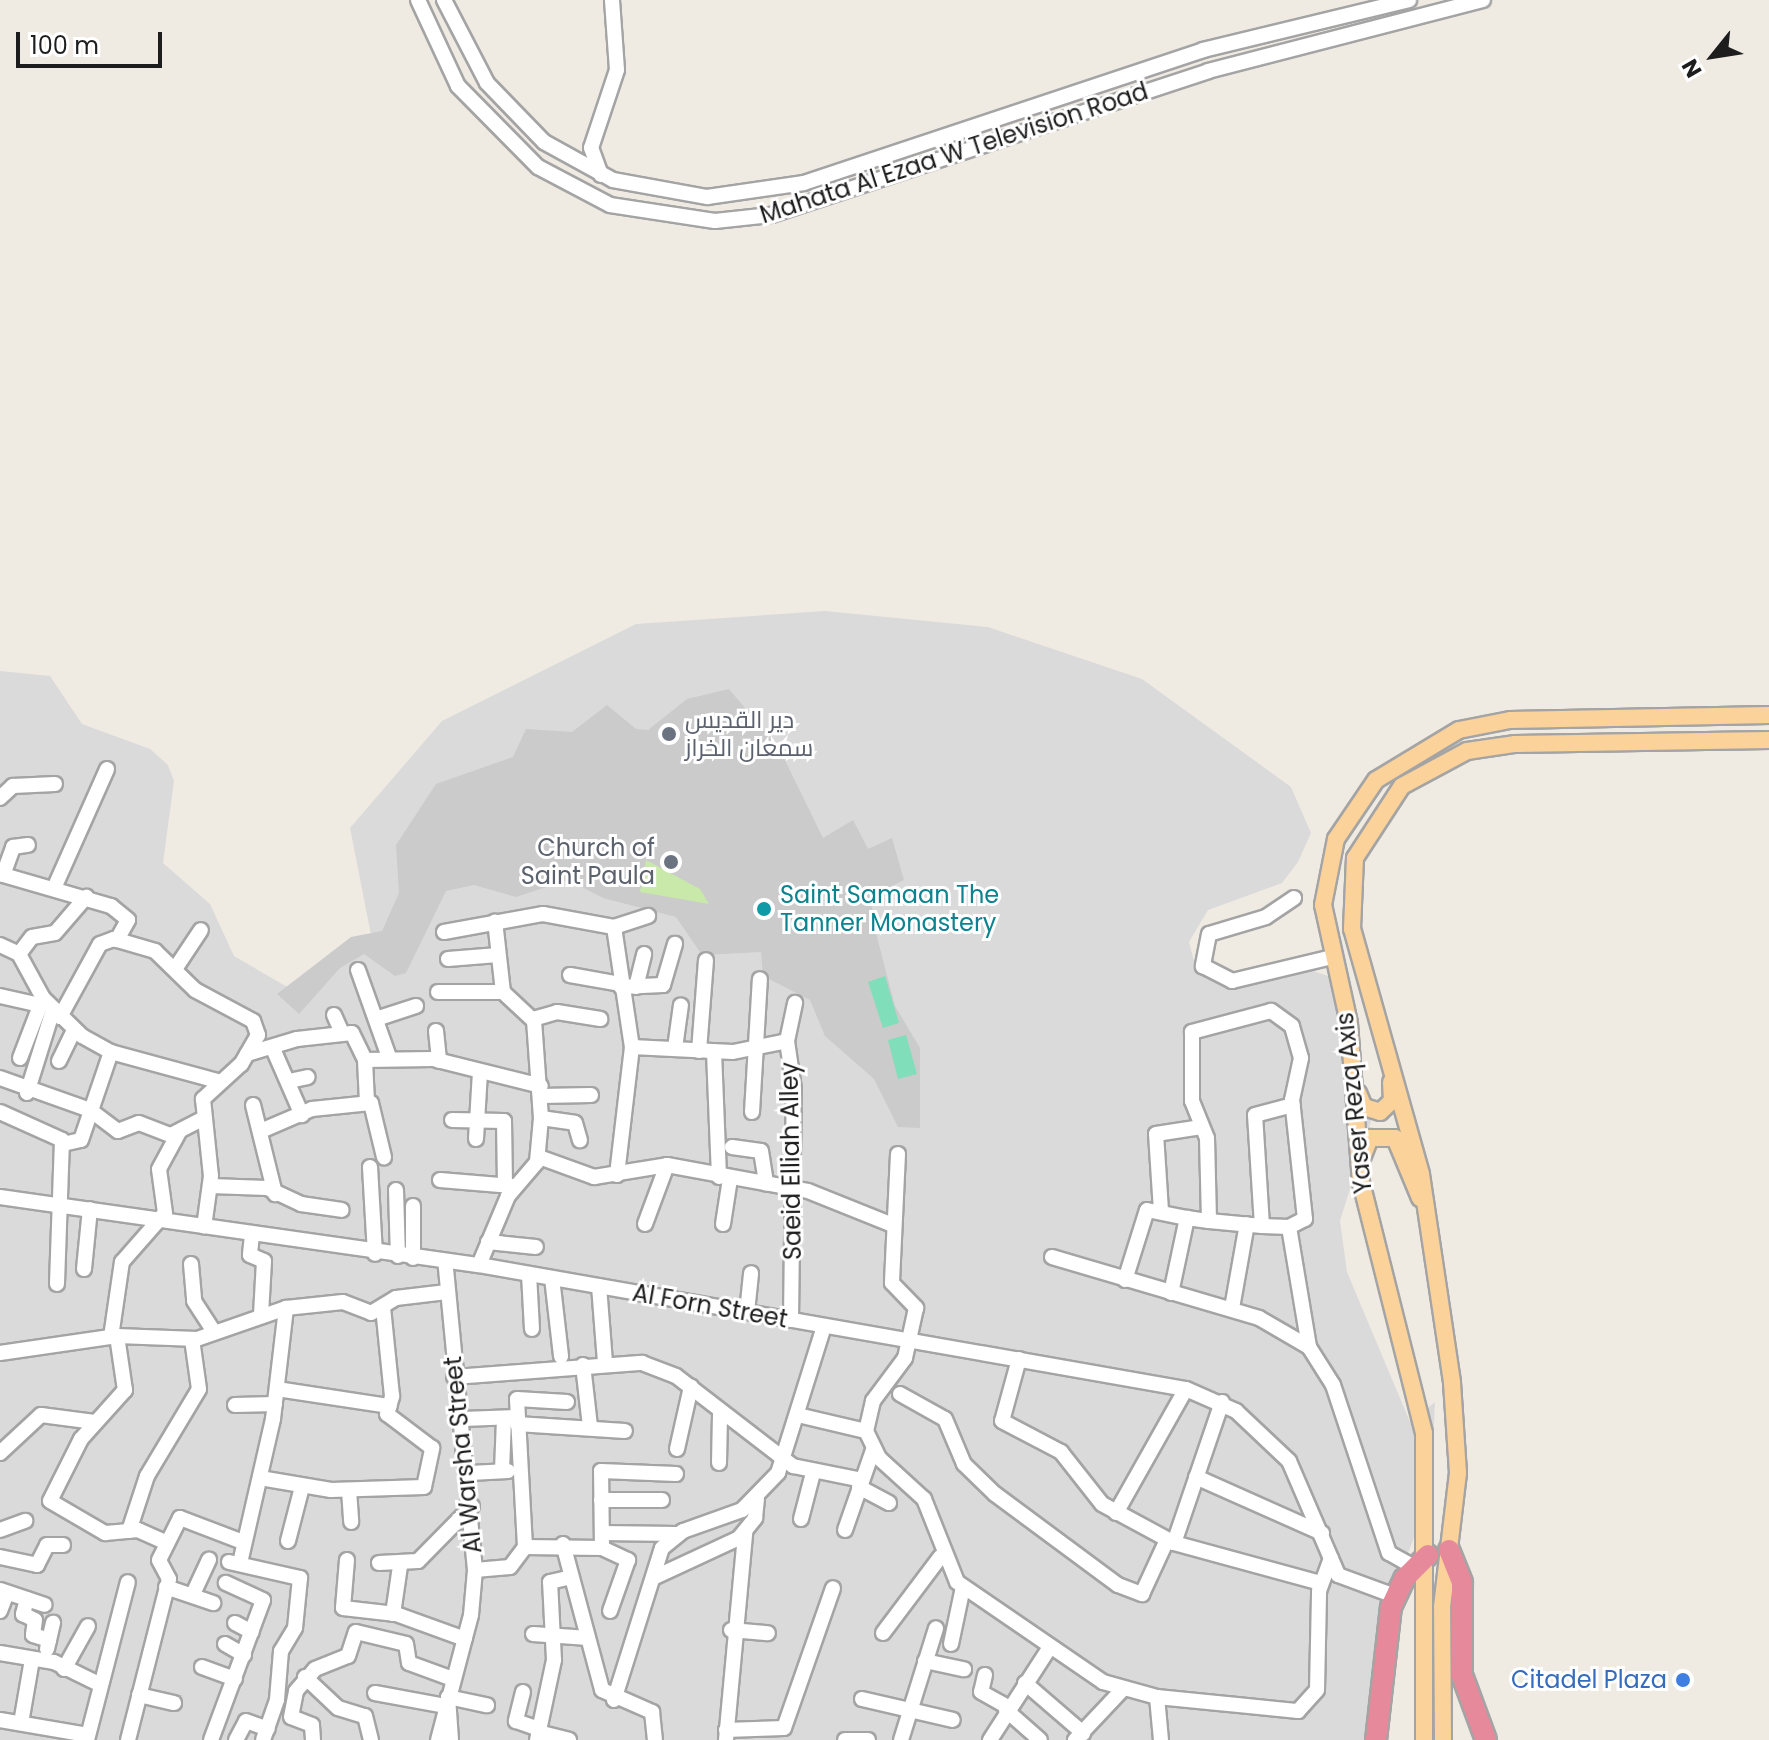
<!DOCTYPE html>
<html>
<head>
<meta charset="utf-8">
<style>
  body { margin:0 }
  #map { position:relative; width:1769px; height:1740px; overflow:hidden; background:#efebe3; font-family:Poppins,Cairo,sans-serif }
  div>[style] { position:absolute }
  .residential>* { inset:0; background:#dbdada }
  .religious>* { inset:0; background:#cbcbcb }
  .grass>* { inset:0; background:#c8e9a9 }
  .pitch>* { inset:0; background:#81deba }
  .roads { filter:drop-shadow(2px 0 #a4a4a4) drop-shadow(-2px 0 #a4a4a4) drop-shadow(0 2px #a4a4a4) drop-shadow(0 -2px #a4a4a4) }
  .minor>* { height:14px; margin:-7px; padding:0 7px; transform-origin:7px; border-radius:7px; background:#fff }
  .major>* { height:16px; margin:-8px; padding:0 8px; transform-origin:8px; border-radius:8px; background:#fcd29b }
  .highway>* { height:20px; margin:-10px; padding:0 10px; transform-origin:10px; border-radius:10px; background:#e68a9b }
  .dots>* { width:22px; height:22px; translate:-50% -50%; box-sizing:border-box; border:4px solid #fff; border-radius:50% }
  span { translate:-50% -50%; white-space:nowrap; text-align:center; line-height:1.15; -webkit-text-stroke:6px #fff; paint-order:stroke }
  .street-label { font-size:24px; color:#1d1d1d }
  .worship-label { font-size:24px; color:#5b616d }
  .left { translate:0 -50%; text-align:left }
  .right { translate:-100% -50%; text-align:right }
  .culture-label { font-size:24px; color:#0d838f }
  .shop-label { font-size:24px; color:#366cbe }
  .north { position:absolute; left:1673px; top:16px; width:80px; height:80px; -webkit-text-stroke:6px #fff; paint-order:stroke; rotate:240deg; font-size:22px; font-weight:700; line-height:32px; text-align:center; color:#1d1d1d }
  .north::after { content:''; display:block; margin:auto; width:28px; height:36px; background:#1d1d1d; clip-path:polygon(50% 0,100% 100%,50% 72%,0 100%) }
  .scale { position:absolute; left:16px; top:32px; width:146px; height:36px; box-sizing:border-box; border:4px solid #1d1d1d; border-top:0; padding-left:10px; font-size:24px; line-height:28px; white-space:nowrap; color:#1d1d1d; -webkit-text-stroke:6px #fff; paint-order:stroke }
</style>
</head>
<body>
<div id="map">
  <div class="residential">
    <i style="clip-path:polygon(825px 611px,988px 627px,1142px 679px,1291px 787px,1311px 833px,1298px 862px,1282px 883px,1208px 910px,1189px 942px,1195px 965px,1219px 984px,1308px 969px,1328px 976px,1372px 1118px,1340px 1221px,1347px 1272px,1410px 1422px,1435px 1402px,1431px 1492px,1378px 1633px,1366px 1740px,0 1740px,0 671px,50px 676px,82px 724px,150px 749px,168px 765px,174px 781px,163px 863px,210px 904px,234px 956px,289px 988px,371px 935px,350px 828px,442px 721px,636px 624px)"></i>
  </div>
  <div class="religious">
    <i style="clip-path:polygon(729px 689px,780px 750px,823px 838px,853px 820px,868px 849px,892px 838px,904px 880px,874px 895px,871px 914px,895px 1006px,920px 1048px,920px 1128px,898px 1127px,874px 1079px,825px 1036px,810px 1000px,763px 976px,761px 952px,702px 955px,676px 917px,603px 898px,568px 880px,516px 897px,474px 885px,446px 891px,406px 973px,395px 976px,364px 954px,340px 968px,299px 1014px,277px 994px,351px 937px,382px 931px,399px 893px,396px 845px,436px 784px,513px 757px,526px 729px,572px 732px,607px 705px,636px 729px,648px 730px,687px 699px)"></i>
  </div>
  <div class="grass">
    <i style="clip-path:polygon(646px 860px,700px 889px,709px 904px,640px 892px)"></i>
  </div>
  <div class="pitch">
    <i style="clip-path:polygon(885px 976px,899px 1023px,883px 1028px,868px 982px)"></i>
    <i style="clip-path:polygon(906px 1035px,917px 1074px,898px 1079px,888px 1040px)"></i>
  </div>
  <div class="roads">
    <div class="minor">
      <i style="left:418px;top:0;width:95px;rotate:65.1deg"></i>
      <i style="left:458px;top:86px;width:114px;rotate:45.4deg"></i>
      <i style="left:538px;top:167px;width:81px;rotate:27.8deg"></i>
      <i style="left:610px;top:205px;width:106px;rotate:8.7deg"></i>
      <i style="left:715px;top:221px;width:56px;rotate:-6.1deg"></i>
      <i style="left:771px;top:215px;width:460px;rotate:-18.2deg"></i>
      <i style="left:1208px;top:71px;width:284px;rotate:-14.5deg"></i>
      <i style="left:444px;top:0;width:93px;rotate:62.6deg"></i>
      <i style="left:487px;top:83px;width:82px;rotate:46deg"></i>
      <i style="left:544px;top:142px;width:79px;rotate:28.8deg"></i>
      <i style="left:613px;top:180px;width:96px;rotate:10.3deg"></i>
      <i style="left:707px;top:197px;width:98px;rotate:-8.2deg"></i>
      <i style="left:804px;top:183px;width:421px;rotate:-18.4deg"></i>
      <i style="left:1203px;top:50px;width:212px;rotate:-13.6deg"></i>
      <i style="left:601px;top:175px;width:29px;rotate:-110deg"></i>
      <i style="left:591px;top:148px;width:82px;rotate:-71.6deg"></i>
      <i style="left:617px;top:70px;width:70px;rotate:-94.1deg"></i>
      <i style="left:0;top:798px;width:18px;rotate:-43deg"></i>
      <i style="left:13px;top:786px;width:42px;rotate:-2.7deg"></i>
      <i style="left:0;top:874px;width:116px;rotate:16.1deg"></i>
      <i style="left:111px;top:906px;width:22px;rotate:39deg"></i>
      <i style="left:128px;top:920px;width:23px;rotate:119deg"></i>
      <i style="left:3px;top:875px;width:30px;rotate:-70deg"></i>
      <i style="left:13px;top:847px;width:15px;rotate:-8deg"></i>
      <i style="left:55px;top:886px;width:128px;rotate:-66deg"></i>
      <i style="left:1294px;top:898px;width:34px;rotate:146deg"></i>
      <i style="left:1266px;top:917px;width:59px;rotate:163.4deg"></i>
      <i style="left:1209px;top:934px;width:33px;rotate:101deg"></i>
      <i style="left:1203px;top:966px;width:33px;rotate:27deg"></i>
      <i style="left:1232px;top:981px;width:103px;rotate:-13.5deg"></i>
      <i style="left:614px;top:927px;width:121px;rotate:81.5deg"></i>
      <i style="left:632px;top:1047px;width:129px;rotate:96.7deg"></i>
      <i style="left:444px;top:932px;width:101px;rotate:-10.3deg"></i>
      <i style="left:543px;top:914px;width:72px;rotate:10.4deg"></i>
      <i style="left:614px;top:927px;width:36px;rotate:-18deg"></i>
      <i style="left:0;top:945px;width:21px;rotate:25deg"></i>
      <i style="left:19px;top:954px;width:50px;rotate:61.4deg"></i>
      <i style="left:43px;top:998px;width:54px;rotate:44.3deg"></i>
      <i style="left:82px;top:1036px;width:33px;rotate:29deg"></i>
      <i style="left:111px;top:1052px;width:110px;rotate:15.3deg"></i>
      <i style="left:19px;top:954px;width:21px;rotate:-53deg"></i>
      <i style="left:32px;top:937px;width:23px;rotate:-10deg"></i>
      <i style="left:55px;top:933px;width:48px;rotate:-49.3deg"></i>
      <i style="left:448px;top:959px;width:50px;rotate:-4.6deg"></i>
      <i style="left:177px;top:966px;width:43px;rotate:-56.3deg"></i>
      <i style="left:358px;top:970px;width:92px;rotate:70.4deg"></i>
      <i style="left:570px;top:975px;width:52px;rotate:10deg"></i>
      <i style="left:621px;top:987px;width:42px;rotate:-2.7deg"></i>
      <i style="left:663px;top:985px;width:43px;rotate:-73.7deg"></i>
      <i style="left:636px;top:987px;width:34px;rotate:-76deg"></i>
      <i style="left:438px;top:992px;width:65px"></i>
      <i style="left:0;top:996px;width:41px;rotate:12.7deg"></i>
      <i style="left:334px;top:1015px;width:20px;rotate:66deg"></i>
      <i style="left:60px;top:1017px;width:83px;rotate:-61.3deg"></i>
      <i style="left:100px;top:944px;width:15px;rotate:-20deg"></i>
      <i style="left:114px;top:939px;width:43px;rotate:16.3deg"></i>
      <i style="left:155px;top:951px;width:56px;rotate:44.3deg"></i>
      <i style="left:195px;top:990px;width:66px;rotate:28.1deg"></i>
      <i style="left:253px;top:1021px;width:15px;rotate:70deg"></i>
      <i style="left:258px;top:1035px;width:34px;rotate:120deg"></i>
      <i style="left:241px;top:1064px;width:52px;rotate:137.4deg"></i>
      <i style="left:203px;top:1099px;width:77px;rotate:84.1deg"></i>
      <i style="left:211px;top:1176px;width:51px;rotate:97.8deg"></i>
      <i style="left:379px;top:1018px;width:39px;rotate:-18deg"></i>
      <i style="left:533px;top:1019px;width:25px;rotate:-16deg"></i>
      <i style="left:557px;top:1012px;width:44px;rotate:9.2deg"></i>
      <i style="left:436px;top:1031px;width:30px;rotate:84deg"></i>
      <i style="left:632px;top:1047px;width:101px;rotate:2.8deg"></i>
      <i style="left:733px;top:1052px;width:55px;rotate:-11.5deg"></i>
      <i style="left:675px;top:1048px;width:43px;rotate:-82.1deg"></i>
      <i style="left:274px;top:1051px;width:70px;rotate:66.4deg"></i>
      <i style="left:699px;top:1051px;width:91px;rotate:-85.6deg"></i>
      <i style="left:714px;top:1052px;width:125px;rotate:87.7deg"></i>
      <i style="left:247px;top:1054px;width:52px;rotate:-16.7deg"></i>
      <i style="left:297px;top:1039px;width:55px;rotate:-6.2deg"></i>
      <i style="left:352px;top:1033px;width:30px;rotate:64deg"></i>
      <i style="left:365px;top:1060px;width:43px;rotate:87.3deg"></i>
      <i style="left:20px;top:1058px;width:64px;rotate:-69deg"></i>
      <i style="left:365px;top:1060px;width:68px;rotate:-0.8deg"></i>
      <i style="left:433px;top:1059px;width:111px;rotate:14deg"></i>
      <i style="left:59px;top:1061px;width:34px;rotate:-64deg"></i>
      <i style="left:0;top:1078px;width:96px;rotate:19.6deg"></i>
      <i style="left:90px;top:1110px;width:35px;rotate:37deg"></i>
      <i style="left:118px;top:1131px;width:22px;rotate:-21deg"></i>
      <i style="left:139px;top:1123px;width:34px;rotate:21deg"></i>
      <i style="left:171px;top:1135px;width:35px;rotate:-27deg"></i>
      <i style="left:289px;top:1081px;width:19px;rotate:-12deg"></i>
      <i style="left:27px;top:1093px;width:87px;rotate:-72.6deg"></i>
      <i style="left:541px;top:1096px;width:50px;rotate:-1.1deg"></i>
      <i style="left:253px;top:1105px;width:92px;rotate:76.1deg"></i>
      <i style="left:0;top:1112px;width:68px;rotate:24.3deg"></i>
      <i style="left:62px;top:1140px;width:144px;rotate:92deg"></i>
      <i style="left:752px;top:1112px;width:133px;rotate:-86.6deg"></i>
      <i style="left:541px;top:1118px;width:34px;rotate:8deg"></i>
      <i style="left:575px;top:1123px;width:18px;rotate:74deg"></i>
      <i style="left:452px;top:1120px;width:52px;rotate:1.1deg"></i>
      <i style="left:504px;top:1121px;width:64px;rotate:89.1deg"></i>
      <i style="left:263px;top:1130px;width:53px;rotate:-23.2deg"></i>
      <i style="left:312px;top:1109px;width:59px;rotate:-5.8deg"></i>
      <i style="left:371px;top:1103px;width:56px;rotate:76.5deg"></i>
      <i style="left:476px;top:1139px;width:67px;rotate:-86.6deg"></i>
      <i style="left:63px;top:1144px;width:18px;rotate:-13deg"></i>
      <i style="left:81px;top:1140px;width:93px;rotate:-71.2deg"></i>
      <i style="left:732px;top:1147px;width:29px;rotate:8deg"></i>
      <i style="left:761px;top:1151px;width:33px;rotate:81deg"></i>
      <i style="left:898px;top:1154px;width:129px;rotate:92.7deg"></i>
      <i style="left:892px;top:1283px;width:35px;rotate:46deg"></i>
      <i style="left:916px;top:1308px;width:51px;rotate:102.4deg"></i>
      <i style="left:905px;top:1358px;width:54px;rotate:126.7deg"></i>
      <i style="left:873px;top:1401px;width:31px;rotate:103deg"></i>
      <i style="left:866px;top:1431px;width:30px;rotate:64deg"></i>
      <i style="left:879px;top:1458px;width:61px;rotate:42.3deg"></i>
      <i style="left:924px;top:1499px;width:89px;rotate:68.3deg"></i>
      <i style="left:957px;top:1582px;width:177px;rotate:34.4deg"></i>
      <i style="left:1103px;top:1682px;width:56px;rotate:15.5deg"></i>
      <i style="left:1157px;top:1697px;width:142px;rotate:5.7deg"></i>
      <i style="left:1298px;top:1711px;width:28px;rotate:-48deg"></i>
      <i style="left:1317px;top:1690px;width:99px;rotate:-88.8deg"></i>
      <i style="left:1319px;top:1591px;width:35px;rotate:-70deg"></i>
      <i style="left:539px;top:1157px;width:59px;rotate:20deg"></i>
      <i style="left:594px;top:1177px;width:74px;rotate:-9.3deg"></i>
      <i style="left:667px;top:1165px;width:143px;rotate:10.4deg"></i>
      <i style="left:808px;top:1191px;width:88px;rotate:21.9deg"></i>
      <i style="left:370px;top:1167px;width:87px;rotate:86.7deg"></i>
      <i style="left:440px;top:1180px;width:72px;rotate:4.8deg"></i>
      <i style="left:211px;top:1186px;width:56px;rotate:2deg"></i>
      <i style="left:267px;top:1188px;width:38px;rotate:25deg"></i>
      <i style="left:301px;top:1204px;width:41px;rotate:8.3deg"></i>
      <i style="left:396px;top:1190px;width:66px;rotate:88.3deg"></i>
      <i style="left:0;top:1197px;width:484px;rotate:8.1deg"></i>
      <i style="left:479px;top:1265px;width:718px;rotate:9.95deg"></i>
      <i style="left:1186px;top:1389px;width:55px;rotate:23.7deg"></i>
      <i style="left:1236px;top:1411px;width:73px;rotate:43.3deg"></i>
      <i style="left:1289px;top:1461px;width:124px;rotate:66.7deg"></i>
      <i style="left:1338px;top:1575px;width:61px;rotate:20.2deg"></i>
      <i style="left:413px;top:1206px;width:52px;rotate:90deg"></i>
      <i style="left:1161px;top:1211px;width:77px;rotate:-93.7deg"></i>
      <i style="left:1156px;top:1134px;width:46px;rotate:-8.8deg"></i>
      <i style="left:645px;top:1224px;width:63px;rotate:-69.6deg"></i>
      <i style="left:723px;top:1224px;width:46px;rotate:-81.2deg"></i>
      <i style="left:1262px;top:1226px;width:111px;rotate:-93.6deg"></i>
      <i style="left:1255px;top:1115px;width:39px;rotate:-15deg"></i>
      <i style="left:1289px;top:1227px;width:122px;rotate:80.5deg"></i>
      <i style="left:252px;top:1235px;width:20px;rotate:96deg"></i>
      <i style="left:250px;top:1255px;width:15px;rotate:23deg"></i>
      <i style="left:264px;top:1261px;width:53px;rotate:93.2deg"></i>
      <i style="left:488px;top:1242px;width:48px;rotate:5.9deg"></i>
      <i style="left:1052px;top:1257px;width:216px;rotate:16.4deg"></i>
      <i style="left:1259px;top:1318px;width:58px;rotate:30.1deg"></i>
      <i style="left:1309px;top:1347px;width:45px;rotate:57.7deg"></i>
      <i style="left:1333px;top:1385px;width:177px;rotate:71.6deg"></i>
      <i style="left:1389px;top:1553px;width:29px;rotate:29deg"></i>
      <i style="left:191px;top:1264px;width:37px;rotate:85deg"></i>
      <i style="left:194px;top:1301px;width:37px;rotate:57deg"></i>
      <i style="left:479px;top:1265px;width:75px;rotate:-67.2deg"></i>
      <i style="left:508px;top:1196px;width:45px;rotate:-49.5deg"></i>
      <i style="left:537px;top:1162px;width:44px;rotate:-84.8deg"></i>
      <i style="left:541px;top:1118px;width:97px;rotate:-94.1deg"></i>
      <i style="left:534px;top:1021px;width:42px;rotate:-136.9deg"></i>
      <i style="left:503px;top:992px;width:71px;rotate:-96.4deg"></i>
      <i style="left:84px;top:1269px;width:60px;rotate:-84.3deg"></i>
      <i style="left:529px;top:1274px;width:55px;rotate:86.9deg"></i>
      <i style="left:552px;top:1278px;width:79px;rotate:83.4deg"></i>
      <i style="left:1125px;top:1280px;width:73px;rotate:-72.6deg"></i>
      <i style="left:1147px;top:1210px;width:41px;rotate:11.3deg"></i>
      <i style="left:1187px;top:1218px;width:22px;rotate:8deg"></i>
      <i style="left:1209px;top:1221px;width:53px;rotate:5.4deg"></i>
      <i style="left:1262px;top:1226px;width:27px;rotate:2deg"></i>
      <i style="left:1289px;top:1227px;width:18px;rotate:-27deg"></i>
      <i style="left:1305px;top:1219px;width:120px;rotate:-96.2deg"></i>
      <i style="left:1292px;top:1100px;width:43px;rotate:-77.9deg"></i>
      <i style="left:1301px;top:1058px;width:33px;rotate:-106deg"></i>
      <i style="left:1292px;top:1026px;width:26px;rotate:-144deg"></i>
      <i style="left:1271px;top:1011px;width:82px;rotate:165.1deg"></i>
      <i style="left:1192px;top:1032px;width:69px;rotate:90deg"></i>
      <i style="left:1192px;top:1101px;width:40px;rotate:68deg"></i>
      <i style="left:1207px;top:1138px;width:83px;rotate:88.6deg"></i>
      <i style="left:599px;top:1286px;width:76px;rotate:85.5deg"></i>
      <i style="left:1171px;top:1293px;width:77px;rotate:-78deg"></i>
      <i style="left:1232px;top:1308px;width:85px;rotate:-79.9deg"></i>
      <i style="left:747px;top:1312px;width:39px;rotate:-84deg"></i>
      <i style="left:791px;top:1320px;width:231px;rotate:-89.3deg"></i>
      <i style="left:794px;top:1089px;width:49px;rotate:-98.3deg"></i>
      <i style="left:787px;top:1041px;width:39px;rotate:-78deg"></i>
      <i style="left:117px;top:1336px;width:55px;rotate:81.6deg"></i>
      <i style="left:125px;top:1390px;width:66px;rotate:131.9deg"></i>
      <i style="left:81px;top:1439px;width:69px;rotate:116.6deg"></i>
      <i style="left:50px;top:1501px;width:64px;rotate:30.2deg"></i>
      <i style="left:105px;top:1533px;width:33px;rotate:-5deg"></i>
      <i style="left:138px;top:1530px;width:32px;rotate:24deg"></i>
      <i style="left:111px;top:1337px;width:76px;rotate:-81.7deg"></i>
      <i style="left:122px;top:1262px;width:65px;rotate:-48.7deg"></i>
      <i style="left:165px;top:1213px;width:44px;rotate:-97.8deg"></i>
      <i style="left:159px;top:1169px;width:42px;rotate:-61.6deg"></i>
      <i style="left:0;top:1353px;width:118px;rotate:-8.3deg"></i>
      <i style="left:117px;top:1336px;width:80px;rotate:2.1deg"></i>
      <i style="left:197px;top:1339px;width:94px;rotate:-19.2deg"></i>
      <i style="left:286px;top:1308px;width:57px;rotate:-6deg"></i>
      <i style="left:343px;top:1302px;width:30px;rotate:21deg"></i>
      <i style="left:371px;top:1313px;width:29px;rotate:-31deg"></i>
      <i style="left:396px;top:1298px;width:51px;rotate:-6.7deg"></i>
      <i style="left:1019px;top:1359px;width:64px;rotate:105.3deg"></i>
      <i style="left:1002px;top:1421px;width:67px;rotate:27.7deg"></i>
      <i style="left:1061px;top:1452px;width:66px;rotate:51.7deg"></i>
      <i style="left:1102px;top:1504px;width:82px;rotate:28.4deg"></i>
      <i style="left:1174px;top:1543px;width:151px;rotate:15.3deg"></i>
      <i style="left:583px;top:1365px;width:61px;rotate:83.5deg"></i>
      <i style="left:454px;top:1377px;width:189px;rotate:-4.3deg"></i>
      <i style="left:642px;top:1363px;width:36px;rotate:21deg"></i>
      <i style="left:676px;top:1376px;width:148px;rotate:37.6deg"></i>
      <i style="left:793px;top:1466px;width:70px;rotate:11.5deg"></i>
      <i style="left:277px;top:1389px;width:114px;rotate:8.6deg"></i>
      <i style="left:900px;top:1394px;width:51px;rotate:29.1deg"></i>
      <i style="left:945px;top:1419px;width:49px;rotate:67.1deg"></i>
      <i style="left:964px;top:1464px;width:43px;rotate:44.1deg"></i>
      <i style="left:995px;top:1494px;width:153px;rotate:36.5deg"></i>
      <i style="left:1118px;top:1585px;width:26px;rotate:21deg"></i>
      <i style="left:1142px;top:1594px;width:60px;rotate:-65.2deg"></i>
      <i style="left:235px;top:1405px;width:40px;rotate:-1.4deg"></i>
      <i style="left:802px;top:1416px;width:66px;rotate:13.2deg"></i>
      <i style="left:462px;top:1419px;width:55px;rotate:-2.1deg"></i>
      <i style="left:517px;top:1424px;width:108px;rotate:3.7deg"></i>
      <i style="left:677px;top:1449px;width:64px;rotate:-77.3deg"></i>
      <i style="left:0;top:1453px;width:56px;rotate:-42.8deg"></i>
      <i style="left:41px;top:1415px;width:54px;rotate:7.4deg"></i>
      <i style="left:719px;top:1463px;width:49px;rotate:-88.8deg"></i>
      <i style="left:502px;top:1471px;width:53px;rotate:-87.8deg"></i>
      <i style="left:470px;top:1473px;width:38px;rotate:-3deg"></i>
      <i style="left:1196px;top:1477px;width:138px;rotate:24deg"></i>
      <i style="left:260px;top:1478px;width:72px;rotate:9.6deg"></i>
      <i style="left:331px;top:1490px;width:93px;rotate:-1.8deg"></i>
      <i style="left:424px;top:1487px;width:40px;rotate:-78deg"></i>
      <i style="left:432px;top:1448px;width:56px;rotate:-142.9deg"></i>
      <i style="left:387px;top:1414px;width:19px;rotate:-74deg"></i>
      <i style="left:392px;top:1396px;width:89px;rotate:-95.8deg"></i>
      <i style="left:859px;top:1487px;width:34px;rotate:28deg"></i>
      <i style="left:349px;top:1490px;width:32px;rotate:86deg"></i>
      <i style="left:601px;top:1500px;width:61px"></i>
      <i style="left:1116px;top:1513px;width:142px;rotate:-60.6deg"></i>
      <i style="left:801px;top:1519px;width:48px;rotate:-75.4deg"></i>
      <i style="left:0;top:1530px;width:27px;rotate:-20deg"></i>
      <i style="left:845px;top:1530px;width:85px;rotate:-70.7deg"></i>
      <i style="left:129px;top:1531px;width:58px;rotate:-71.9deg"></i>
      <i style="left:147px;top:1476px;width:101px;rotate:-59.1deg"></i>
      <i style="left:199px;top:1389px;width:50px;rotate:-98deg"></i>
      <i style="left:602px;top:1533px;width:75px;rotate:0.8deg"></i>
      <i style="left:288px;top:1541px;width:56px;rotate:-75.5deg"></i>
      <i style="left:1174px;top:1543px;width:149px;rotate:-71.2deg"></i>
      <i style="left:563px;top:1544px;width:151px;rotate:75deg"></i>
      <i style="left:602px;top:1690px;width:55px;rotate:23.7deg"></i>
      <i style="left:652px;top:1712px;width:28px;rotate:84deg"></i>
      <i style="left:525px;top:1547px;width:148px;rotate:-93.1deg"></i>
      <i style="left:517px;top:1399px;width:50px;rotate:3.4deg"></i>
      <i style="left:602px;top:1548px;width:77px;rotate:-90.7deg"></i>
      <i style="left:601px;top:1471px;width:75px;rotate:2.3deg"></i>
      <i style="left:0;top:1557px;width:38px;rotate:12deg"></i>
      <i style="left:37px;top:1565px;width:22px;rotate:-63deg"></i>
      <i style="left:47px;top:1545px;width:16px"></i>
      <i style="left:347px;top:1560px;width:48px;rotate:94.8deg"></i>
      <i style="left:343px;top:1608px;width:53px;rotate:6.5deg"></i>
      <i style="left:396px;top:1614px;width:73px;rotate:19.9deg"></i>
      <i style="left:229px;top:1562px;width:73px;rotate:12.7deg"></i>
      <i style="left:300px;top:1578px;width:50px;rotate:95.7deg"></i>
      <i style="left:295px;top:1628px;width:27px;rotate:121deg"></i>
      <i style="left:281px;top:1651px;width:49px;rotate:94.7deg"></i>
      <i style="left:277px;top:1700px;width:42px;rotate:109.3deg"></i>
      <i style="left:240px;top:1563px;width:148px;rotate:-77.1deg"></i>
      <i style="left:273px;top:1419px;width:112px;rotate:-83.3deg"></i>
      <i style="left:379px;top:1563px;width:39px;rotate:-3deg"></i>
      <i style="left:418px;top:1561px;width:77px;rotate:-45.5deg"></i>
      <i style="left:475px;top:1570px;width:35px;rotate:-5deg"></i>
      <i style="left:510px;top:1567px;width:25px;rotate:-53deg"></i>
      <i style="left:525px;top:1547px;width:77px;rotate:0.7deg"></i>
      <i style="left:602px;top:1548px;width:29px;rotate:25deg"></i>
      <i style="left:628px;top:1560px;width:54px;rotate:109.4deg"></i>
      <i style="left:653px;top:1578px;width:95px;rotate:-24.9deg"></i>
      <i style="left:739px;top:1538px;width:26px;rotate:-51deg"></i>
      <i style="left:755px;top:1518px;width:19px;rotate:-84deg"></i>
      <i style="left:166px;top:1587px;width:50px;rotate:18.8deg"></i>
      <i style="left:0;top:1590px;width:47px;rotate:18.4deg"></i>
      <i style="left:193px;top:1594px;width:38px;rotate:-65deg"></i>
      <i style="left:27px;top:1599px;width:16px;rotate:105deg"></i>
      <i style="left:23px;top:1614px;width:13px;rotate:27deg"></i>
      <i style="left:35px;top:1620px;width:15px;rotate:98deg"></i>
      <i style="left:33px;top:1635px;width:17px;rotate:17deg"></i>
      <i style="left:0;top:1611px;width:19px;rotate:-69deg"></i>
      <i style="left:393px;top:1614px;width:49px;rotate:-81.7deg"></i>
      <i style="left:235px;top:1623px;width:19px;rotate:28deg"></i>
      <i style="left:731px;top:1630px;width:37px;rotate:5deg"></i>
      <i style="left:883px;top:1633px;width:96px;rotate:-53deg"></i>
      <i style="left:533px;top:1634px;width:55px;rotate:4.2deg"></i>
      <i style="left:225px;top:1644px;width:22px;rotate:30deg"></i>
      <i style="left:951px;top:1644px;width:58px;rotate:-78.1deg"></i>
      <i style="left:47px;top:1649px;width:27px;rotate:-77deg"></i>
      <i style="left:0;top:1653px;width:55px;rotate:9.5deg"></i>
      <i style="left:54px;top:1662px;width:50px;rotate:26.1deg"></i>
      <i style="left:925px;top:1661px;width:40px;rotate:12deg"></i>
      <i style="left:202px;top:1667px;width:35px;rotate:20deg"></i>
      <i style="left:64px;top:1669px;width:49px;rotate:-60.8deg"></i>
      <i style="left:985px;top:1675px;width:17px;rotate:103deg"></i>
      <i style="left:981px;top:1692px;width:31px;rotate:29deg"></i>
      <i style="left:305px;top:1677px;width:45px;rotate:43.2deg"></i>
      <i style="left:338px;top:1708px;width:28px;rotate:17deg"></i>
      <i style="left:365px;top:1716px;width:25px;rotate:76deg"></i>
      <i style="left:1025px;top:1683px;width:77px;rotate:40.8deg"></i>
      <i style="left:523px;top:1692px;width:30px;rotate:104deg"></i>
      <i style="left:516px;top:1721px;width:24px;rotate:19deg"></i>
      <i style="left:375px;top:1693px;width:71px;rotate:10.5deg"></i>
      <i style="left:139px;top:1695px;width:36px;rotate:13deg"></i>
      <i style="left:1157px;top:1697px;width:43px;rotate:84.7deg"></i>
      <i style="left:862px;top:1699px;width:93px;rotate:13deg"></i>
      <i style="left:614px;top:1700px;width:159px;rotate:-72.5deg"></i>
      <i style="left:662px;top:1548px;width:27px;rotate:-39deg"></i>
      <i style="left:683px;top:1531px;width:63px;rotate:-19.6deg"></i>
      <i style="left:742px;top:1510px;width:52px;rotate:-45.8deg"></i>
      <i style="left:778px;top:1473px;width:154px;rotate:-72.6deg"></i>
      <i style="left:1006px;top:1710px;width:45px;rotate:41.4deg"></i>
      <i style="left:0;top:1720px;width:89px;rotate:9.7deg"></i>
      <i style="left:21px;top:1723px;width:65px;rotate:-80.2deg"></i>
      <i style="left:726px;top:1730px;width:58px;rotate:-2deg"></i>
      <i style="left:784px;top:1728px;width:148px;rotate:-70.7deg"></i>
      <i style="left:538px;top:1732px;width:32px;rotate:14deg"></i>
      <i style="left:87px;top:1740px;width:163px;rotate:-75.5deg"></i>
      <i style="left:128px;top:1740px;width:166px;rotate:-75.7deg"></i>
      <i style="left:169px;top:1579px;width:21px;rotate:-118deg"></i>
      <i style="left:159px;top:1560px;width:47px;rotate:-63.4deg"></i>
      <i style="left:180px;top:1518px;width:67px;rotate:20.9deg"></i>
      <i style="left:211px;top:1740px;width:149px;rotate:-69.6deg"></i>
      <i style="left:263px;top:1600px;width:41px;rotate:-155.3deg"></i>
      <i style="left:236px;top:1740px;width:21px;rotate:-62deg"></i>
      <i style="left:246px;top:1721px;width:23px;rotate:20deg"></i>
      <i style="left:313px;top:1740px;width:15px;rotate:-94deg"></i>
      <i style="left:312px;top:1725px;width:22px;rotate:-159deg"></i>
      <i style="left:291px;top:1717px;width:26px;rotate:-79deg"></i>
      <i style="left:296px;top:1691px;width:29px;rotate:-49deg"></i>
      <i style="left:315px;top:1669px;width:35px;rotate:-22deg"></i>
      <i style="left:348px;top:1656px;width:25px;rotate:-72deg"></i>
      <i style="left:356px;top:1632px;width:51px;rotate:13.5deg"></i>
      <i style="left:406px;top:1644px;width:19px;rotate:81deg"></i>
      <i style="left:409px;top:1663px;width:47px;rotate:20deg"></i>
      <i style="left:438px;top:1740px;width:129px;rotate:-75.2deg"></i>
      <i style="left:471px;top:1615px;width:45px;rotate:-84.9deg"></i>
      <i style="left:475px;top:1570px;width:310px;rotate:-95.5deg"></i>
      <i style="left:451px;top:1740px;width:43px;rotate:-94deg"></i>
      <i style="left:448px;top:1697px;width:40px;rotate:12deg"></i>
      <i style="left:537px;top:1740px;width:82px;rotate:-78deg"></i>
      <i style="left:554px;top:1660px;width:78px;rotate:-92.9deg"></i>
      <i style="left:550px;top:1582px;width:22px;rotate:-13deg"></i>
      <i style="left:726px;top:1740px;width:207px;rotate:-84.7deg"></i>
      <i style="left:845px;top:1740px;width:23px"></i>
      <i style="left:901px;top:1740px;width:117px;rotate:-72.6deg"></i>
      <i style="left:990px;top:1740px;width:111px;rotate:-57.2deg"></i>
      <i style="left:1075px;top:1740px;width:70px;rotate:-46.7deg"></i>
    </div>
    <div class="major">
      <i style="left:1358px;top:1093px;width:15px;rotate:67deg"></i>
      <i style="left:1364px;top:1107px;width:17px;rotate:17deg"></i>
      <i style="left:1380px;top:1112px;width:16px;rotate:-43deg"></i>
      <i style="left:1392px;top:1101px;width:19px;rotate:-93deg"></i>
      <i style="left:1361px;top:1161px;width:25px;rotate:-69deg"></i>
      <i style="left:1370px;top:1138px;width:25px"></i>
      <i style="left:1395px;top:1138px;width:65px;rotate:67.4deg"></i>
      <i style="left:1424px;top:1740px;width:307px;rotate:-90deg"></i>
      <i style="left:1424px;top:1433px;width:258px;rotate:-104.1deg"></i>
      <i style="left:1361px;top:1183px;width:160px;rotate:-94.3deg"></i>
      <i style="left:1349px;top:1023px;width:121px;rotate:-102.4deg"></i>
      <i style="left:1323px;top:905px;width:67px;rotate:-78.9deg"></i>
      <i style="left:1336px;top:839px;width:71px;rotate:-55.9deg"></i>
      <i style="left:1376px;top:780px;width:97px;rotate:-31.1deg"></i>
      <i style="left:1459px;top:730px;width:52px;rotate:-11.1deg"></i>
      <i style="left:1510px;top:720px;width:259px;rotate:-1.1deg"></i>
      <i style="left:1443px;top:1740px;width:133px;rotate:-90.4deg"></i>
      <i style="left:1442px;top:1607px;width:135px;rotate:-83.2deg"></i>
      <i style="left:1458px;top:1473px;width:91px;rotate:-93.8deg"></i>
      <i style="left:1452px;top:1382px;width:210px;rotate:-98.5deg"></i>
      <i style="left:1421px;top:1174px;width:255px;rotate:-105.7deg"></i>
      <i style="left:1352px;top:929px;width:71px;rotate:-87.6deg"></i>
      <i style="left:1355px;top:858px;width:86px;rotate:-56.9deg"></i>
      <i style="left:1402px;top:786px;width:74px;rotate:-28.3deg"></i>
      <i style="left:1467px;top:751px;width:49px;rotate:-8.3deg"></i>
      <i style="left:1515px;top:744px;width:254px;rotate:-0.9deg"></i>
    </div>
    <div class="highway">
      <i style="left:1449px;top:1550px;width:35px;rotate:68deg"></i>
      <i style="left:1462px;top:1583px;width:92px;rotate:90deg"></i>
      <i style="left:1462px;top:1675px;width:69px;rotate:69.7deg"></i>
      <i style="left:1376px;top:1740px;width:134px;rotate:-83.6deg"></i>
      <i style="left:1391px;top:1607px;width:31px;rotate:-65deg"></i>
      <i style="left:1404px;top:1579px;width:34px;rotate:-45deg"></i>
    </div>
  </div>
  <div class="dots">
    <i style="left:669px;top:734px;background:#6b7280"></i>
    <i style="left:671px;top:862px;background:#6b7280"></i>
    <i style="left:764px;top:909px;background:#0f9aa8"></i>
    <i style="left:1683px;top:1680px;background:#3f7fe0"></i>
  </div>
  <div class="street-label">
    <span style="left:954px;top:153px;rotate:-18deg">Mahata Al Ezaa W Television Road</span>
    <span style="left:1354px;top:1103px;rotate:-96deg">Yaser Rezq Axis</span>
    <span style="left:791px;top:1161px;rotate:-91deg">Saeid Elliah Alley</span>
    <span style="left:710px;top:1306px;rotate:10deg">Al Forn Street</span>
    <span style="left:463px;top:1455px;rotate:-96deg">Al Warsha Street</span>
  </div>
  <div class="worship-label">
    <span class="left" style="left:685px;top:734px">دير القديس<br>سمعان الخراز</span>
    <span class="right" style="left:655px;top:862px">Church of<br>Saint Paula</span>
  </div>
  <div class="culture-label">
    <span class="left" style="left:780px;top:909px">Saint Samaan The<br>Tanner Monastery</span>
  </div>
  <div class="shop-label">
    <span class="right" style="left:1667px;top:1680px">Citadel Plaza</span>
  </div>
  <div class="north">N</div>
  <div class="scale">100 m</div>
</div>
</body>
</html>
